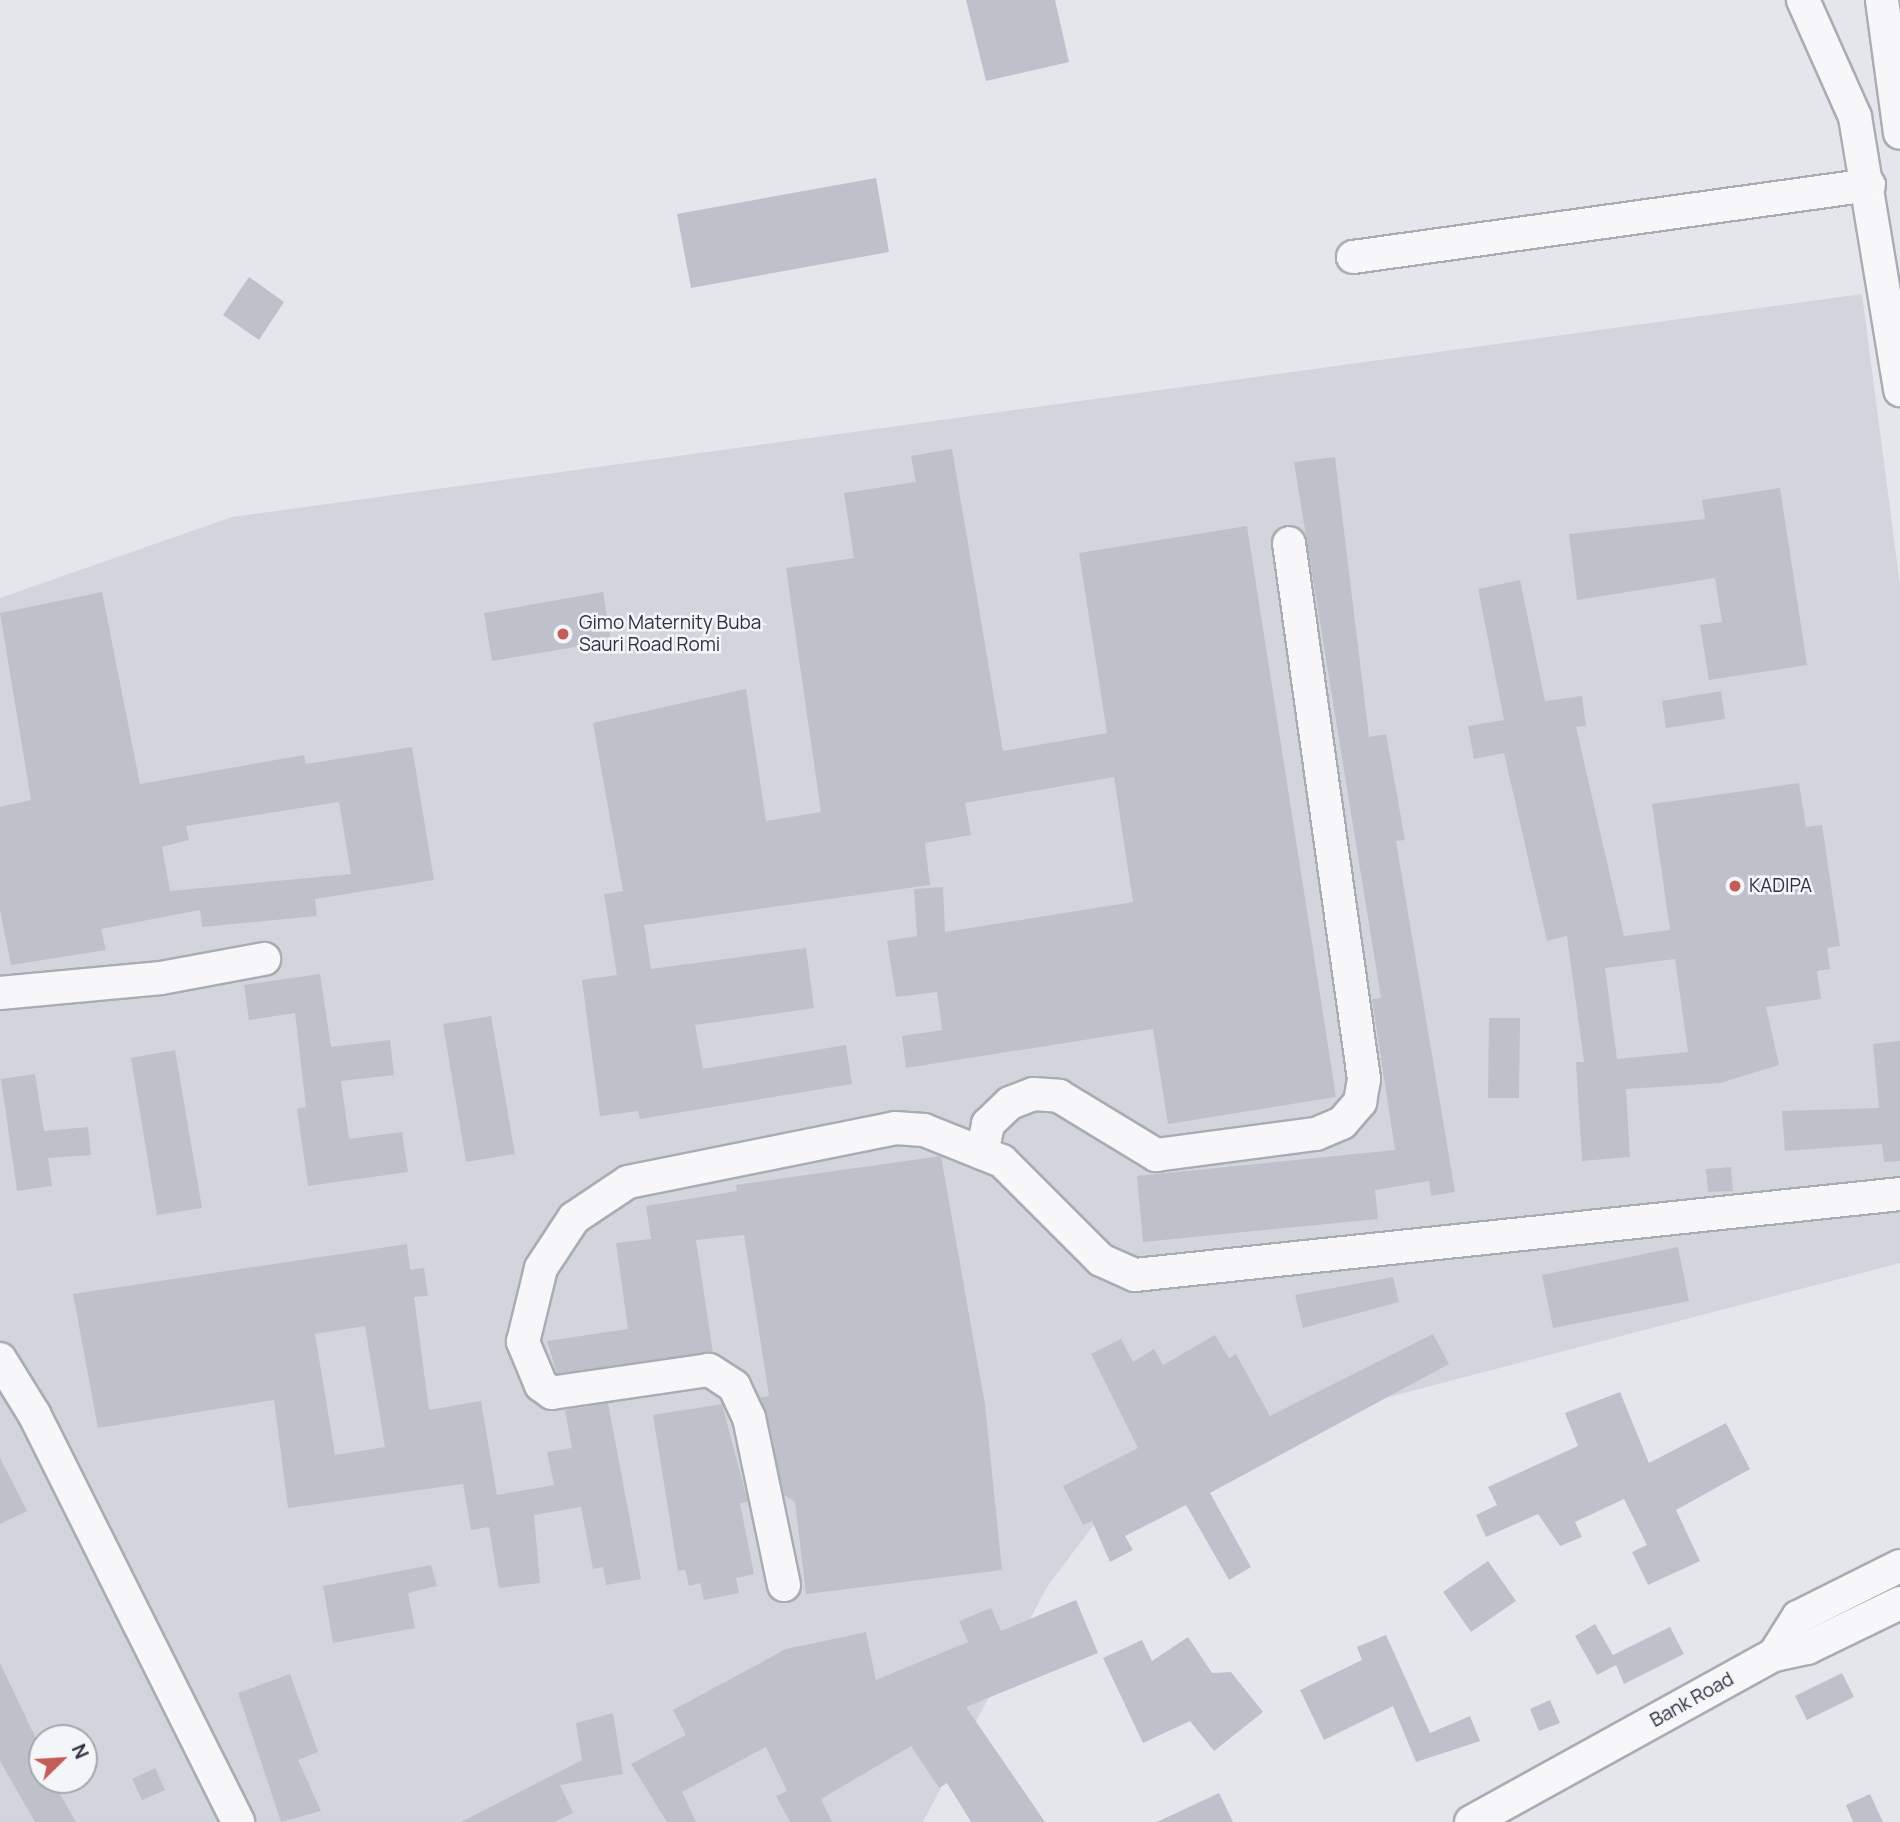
<!DOCTYPE html>
<html>
<head>
<meta charset="utf-8">
<style>
  body { margin:0 }
  #map { position:relative; width:1900px; height:1822px; overflow:hidden; background:#e5e6eb; font-family:Manrope,sans-serif }
  div>[style] { position:absolute }
  .built>* { inset:0; background:#d3d5dd }
  .building>* { inset:0; background:#bfc1ca }
  .roads { filter:drop-shadow(2px 0 #aaacb5) drop-shadow(-2px 0 #aaacb5) drop-shadow(0 2px #aaacb5) drop-shadow(0 -2px #aaacb5) }
  .minor>* { height:32px; margin:-16px; padding:0 16px; transform-origin:16px; border-radius:16px; background:#f7f7fa }
  .dots>* { width:19px; height:19px; translate:-50% -50%; box-sizing:border-box; border:4px solid #f4f5f8; border-radius:50% }
  span { translate:-50% -50%; white-space:nowrap; text-align:center; line-height:1.15; -webkit-text-stroke:5px #f4f5f8; paint-order:stroke }
  .poi-label { font-size:19px; color:#2e3142 }
  .left { translate:0 -50%; text-align:left }
  .street-label { font-size:19px; color:#2e3142 }
  .north { position:absolute; left:28px; top:1724px; width:70px; height:70px; box-sizing:border-box; background:#f4f5f8; border:2px solid #a5a7af; border-radius:50%; rotate:66deg; font-size:19px; font-weight:700; line-height:28px; text-align:center; color:#2e3142 }
  .north::after { content:''; display:block; margin:auto; width:24px; height:32px; background:#c25d57; clip-path:polygon(50% 0,100% 100%,50% 72%,0 100%) }
</style>
</head>
<body>
<div id="map">
  <div class="built">
    <i style="clip-path:polygon(evenodd,1862px 294px,1900px 585px,1900px 1263px,1141px 1462px,1047px 1587px,923px 1822px,0 1822px,0 598px,232px 517px,1862px 294px,42px 1738px,84px 1738px,84px 1780px,42px 1780px,42px 1738px)"></i>
  </div>
  <div class="building">
    <i style="clip-path:polygon(966px 0,1055px 0,1069px 62px,986px 81px)"></i>
    <i style="clip-path:polygon(876px 178px,889px 252px,691px 288px,677px 214px)"></i>
    <i style="clip-path:polygon(249px 277px,284px 302px,259px 340px,223px 315px)"></i>
    <i style="clip-path:polygon(952px 449px,1003px 751px,1107px 733px,1079px 553px,1247px 526px,1336px 1097px,1168px 1124px,1153px 1029px,906px 1068px,902px 1036px,942px 1030px,937px 992px,896px 997px,887px 941px,917px 936px,914px 889px,943px 887px,945px 932px,1133px 902px,1114px 777px,965px 803px,971px 835px,925px 843px,930px 885px,644px 925px,651px 969px,806px 948px,814px 1008px,695px 1025px,703px 1069px,846px 1045px,852px 1084px,640px 1119px,638px 1111px,600px 1116px,582px 980px,617px 975px,604px 894px,623px 891px,593px 723px,746px 689px,766px 821px,821px 812px,786px 568px,854px 558px,844px 493px,916px 482px,911px 456px)"></i>
    <i style="clip-path:polygon(1335px 457px,1369px 737px,1386px 734px,1405px 840px,1396px 841px,1455px 1192px,1431px 1196px,1429px 1181px,1375px 1190px,1378px 1219px,1143px 1242px,1137px 1176px,1395px 1150px,1372px 999px,1381px 998px,1294px 462px)"></i>
    <i style="clip-path:polygon(1780px 488px,1807px 665px,1709px 680px,1700px 625px,1722px 622px,1715px 578px,1577px 600px,1569px 534px,1705px 519px,1702px 500px)"></i>
    <i style="clip-path:polygon(evenodd,1520px 580px,1545px 701px,1582px 696px,1586px 726px,1576px 727px,1624px 936px,1670px 930px,1652px 804px,1799px 783px,1806px 827px,1822px 825px,1840px 946px,1827px 948px,1830px 969px,1817px 971px,1821px 999px,1766px 1007px,1779px 1065px,1720px 1083px,1626px 1089px,1630px 1157px,1582px 1161px,1576px 1062px,1584px 1062px,1567px 936px,1547px 941px,1504px 753px,1474px 759px,1468px 726px,1504px 720px,1478px 589px,1520px 580px,1675px 959px,1688px 1052px,1617px 1059px,1605px 968px,1675px 959px)"></i>
    <i style="clip-path:polygon(evenodd,102px 592px,140px 784px,304px 755px,306px 764px,412px 747px,434px 880px,315px 899px,317px 916px,202px 927px,200px 910px,101px 929px,106px 950px,11px 965px,0 910px,0 807px,31px 800px,0 613px,102px 592px,339px 802px,351px 874px,170px 891px,162px 847px,189px 840px,186px 826px,339px 802px)"></i>
    <i style="clip-path:polygon(603px 592px,611px 641px,492px 661px,484px 613px)"></i>
    <i style="clip-path:polygon(1721px 691px,1725px 719px,1666px 728px,1662px 701px)"></i>
    <i style="clip-path:polygon(320px 974px,331px 1047px,390px 1040px,394px 1075px,341px 1081px,349px 1139px,402px 1132px,408px 1172px,308px 1186px,297px 1109px,306px 1107px,295px 1013px,249px 1020px,244px 985px)"></i>
    <i style="clip-path:polygon(491px 1016px,515px 1154px,466px 1162px,443px 1024px)"></i>
    <i style="clip-path:polygon(1489px 1018px,1520px 1018px,1519px 1098px,1488px 1098px)"></i>
    <i style="clip-path:polygon(1900px 1041px,1900px 1161px,1884px 1162px,1882px 1144px,1785px 1151px,1782px 1111px,1879px 1108px,1873px 1044px)"></i>
    <i style="clip-path:polygon(175px 1050px,202px 1208px,157px 1215px,131px 1058px)"></i>
    <i style="clip-path:polygon(35px 1074px,44px 1131px,88px 1127px,91px 1155px,48px 1158px,52px 1186px,17px 1191px,1px 1079px)"></i>
    <i style="clip-path:polygon(941px 1156px,985px 1405px,1002px 1570px,806px 1594px,795px 1502px,784px 1495px,760px 1397px,769px 1396px,744px 1235px,696px 1240px,713px 1353px,557px 1374px,547px 1341px,628px 1329px,616px 1243px,651px 1239px,646px 1206px,737px 1191px,736px 1185px)"></i>
    <i style="clip-path:polygon(1731px 1167px,1733px 1191px,1708px 1192px,1706px 1169px)"></i>
    <i style="clip-path:polygon(evenodd,407px 1244px,410px 1270px,424px 1268px,428px 1296px,414px 1297px,429px 1410px,481px 1401px,497px 1495px,554px 1485px,547px 1452px,572px 1448px,565px 1410px,608px 1403px,641px 1579px,606px 1585px,603px 1567px,593px 1569px,581px 1507px,534px 1515px,540px 1583px,499px 1588px,489px 1527px,471px 1530px,463px 1484px,288px 1508px,274px 1400px,98px 1428px,73px 1294px,407px 1244px,365px 1326px,385px 1447px,335px 1455px,315px 1334px,365px 1326px)"></i>
    <i style="clip-path:polygon(1678px 1247px,1689px 1301px,1553px 1328px,1542px 1275px)"></i>
    <i style="clip-path:polygon(1393px 1277px,1399px 1302px,1303px 1328px,1295px 1295px)"></i>
    <i style="clip-path:polygon(1433px 1334px,1449px 1364px,1210px 1493px,1251px 1567px,1229px 1580px,1186px 1505px,1125px 1536px,1133px 1550px,1110px 1562px,1092px 1521px,1083px 1525px,1063px 1486px,1138px 1448px,1091px 1354px,1121px 1339px,1133px 1362px,1154px 1349px,1163px 1365px,1215px 1335px,1229px 1358px,1236px 1354px,1270px 1416px)"></i>
    <i style="clip-path:polygon(1620px 1392px,1649px 1463px,1726px 1423px,1750px 1469px,1676px 1510px,1700px 1561px,1648px 1585px,1632px 1552px,1647px 1545px,1624px 1499px,1575px 1522px,1582px 1537px,1560px 1546px,1538px 1514px,1486px 1537px,1476px 1515px,1497px 1505px,1488px 1487px,1578px 1446px,1565px 1413px)"></i>
    <i style="clip-path:polygon(722px 1404px,748px 1502px,740px 1503px,754px 1574px,736px 1578px,739px 1593px,704px 1600px,700px 1583px,689px 1586px,685px 1570px,678px 1571px,653px 1415px)"></i>
    <i style="clip-path:polygon(0 1458px,27px 1511px,0 1524px)"></i>
    <i style="clip-path:polygon(1488px 1561px,1516px 1601px,1471px 1632px,1443px 1592px)"></i>
    <i style="clip-path:polygon(431px 1565px,437px 1586px,408px 1593px,415px 1628px,333px 1643px,323px 1586px)"></i>
    <i style="clip-path:polygon(1076px 1600px,1098px 1653px,966px 1707px,1045px 1822px,971px 1822px,947px 1783px,939px 1788px,911px 1746px,821px 1799px,832px 1822px,790px 1822px,776px 1796px,787px 1791px,766px 1747px,682px 1792px,696px 1822px,667px 1822px,631px 1764px,686px 1735px,673px 1710px,786px 1649px,866px 1632px,876px 1680px,968px 1642px,959px 1621px,991px 1608px,1001px 1631px)"></i>
    <i style="clip-path:polygon(1595px 1624px,1613px 1655px,1670px 1627px,1684px 1654px,1624px 1684px,1616px 1665px,1597px 1675px,1575px 1636px)"></i>
    <i style="clip-path:polygon(1386px 1635px,1430px 1733px,1470px 1716px,1480px 1741px,1416px 1762px,1393px 1706px,1324px 1740px,1300px 1690px,1362px 1660px,1357px 1647px)"></i>
    <i style="clip-path:polygon(1188px 1637px,1212px 1673px,1231px 1672px,1263px 1712px,1214px 1751px,1190px 1721px,1143px 1743px,1103px 1658px,1142px 1640px,1152px 1661px)"></i>
    <i style="clip-path:polygon(0 1663px,39px 1745px,33px 1748px,42px 1780px,52px 1780px,76px 1822px,35px 1822px,0 1761px)"></i>
    <i style="clip-path:polygon(1842px 1673px,1854px 1697px,1807px 1720px,1795px 1696px)"></i>
    <i style="clip-path:polygon(290px 1674px,318px 1752px,298px 1760px,321px 1811px,281px 1822px,238px 1693px)"></i>
    <i style="clip-path:polygon(1550px 1700px,1560px 1723px,1539px 1731px,1530px 1709px)"></i>
    <i style="clip-path:polygon(613px 1713px,623px 1774px,560px 1785px,573px 1813px,554px 1822px,461px 1822px,582px 1760px,576px 1723px)"></i>
    <i style="clip-path:polygon(155px 1768px,165px 1790px,142px 1800px,132px 1779px)"></i>
    <i style="clip-path:polygon(1219px 1793px,1233px 1822px,1157px 1822px)"></i>
    <i style="clip-path:polygon(1870px 1794px,1883px 1822px,1853px 1822px,1846px 1805px)"></i>
  </div>
  <div class="roads">
    <div class="minor">
      <i style="left:1803px;top:0;width:128px;rotate:66deg"></i>
      <i style="left:1855px;top:117px;width:277px;rotate:80.6deg"></i>
      <i style="left:1882px;top:0;width:134px;rotate:82.3deg"></i>
      <i style="left:1353px;top:257px;width:521px;rotate:-7.94deg"></i>
      <i style="left:0;top:993px;width:162px;rotate:-5.3deg"></i>
      <i style="left:161px;top:978px;width:105px;rotate:-10.5deg"></i>
      <i style="left:982px;top:1153px;width:30px;rotate:-78deg"></i>
      <i style="left:988px;top:1124px;width:30px;rotate:-44deg"></i>
      <i style="left:1010px;top:1103px;width:25px;rotate:-21deg"></i>
      <i style="left:1033px;top:1094px;width:26px;rotate:4deg"></i>
      <i style="left:1059px;top:1096px;width:114px;rotate:31.3deg"></i>
      <i style="left:1156px;top:1155px;width:161px;rotate:-7.5deg"></i>
      <i style="left:1316px;top:1134px;width:28px;rotate:-23deg"></i>
      <i style="left:1342px;top:1123px;width:28px;rotate:-49deg"></i>
      <i style="left:1360px;top:1102px;width:23px;rotate:-80deg"></i>
      <i style="left:1364px;top:1079px;width:541px;rotate:-97.97deg"></i>
      <i style="left:0;top:1359px;width:65px;rotate:58.3deg"></i>
      <i style="left:34px;top:1414px;width:456px;rotate:63.4deg"></i>
      <i style="left:784px;top:1585px;width:171px;rotate:-101.8deg"></i>
      <i style="left:749px;top:1418px;width:35px;rotate:-115deg"></i>
      <i style="left:734px;top:1386px;width:30px;rotate:-147deg"></i>
      <i style="left:709px;top:1370px;width:159px;rotate:171.7deg"></i>
      <i style="left:552px;top:1393px;width:14px;rotate:-144deg"></i>
      <i style="left:541px;top:1385px;width:47px;rotate:-112.7deg"></i>
      <i style="left:523px;top:1342px;width:76px;rotate:-76.3deg"></i>
      <i style="left:541px;top:1268px;width:60px;rotate:-56.6deg"></i>
      <i style="left:574px;top:1218px;width:65px;rotate:-33.7deg"></i>
      <i style="left:628px;top:1182px;width:272px;rotate:-11.4deg"></i>
      <i style="left:895px;top:1128px;width:29px;rotate:4deg"></i>
      <i style="left:924px;top:1130px;width:84px;rotate:21.7deg"></i>
      <i style="left:1002px;top:1161px;width:140px;rotate:45deg"></i>
      <i style="left:1101px;top:1260px;width:37px;rotate:24deg"></i>
      <i style="left:1135px;top:1275px;width:769px;rotate:-6.04deg"></i>
      <i style="left:1774px;top:1655px;width:34px;rotate:-12deg"></i>
      <i style="left:1807px;top:1648px;width:103px;rotate:-25.8deg"></i>
      <i style="left:1471px;top:1822px;width:346px;rotate:-28.9deg"></i>
      <i style="left:1774px;top:1655px;width:45px;rotate:-57.7deg"></i>
      <i style="left:1798px;top:1617px;width:114px;rotate:-26.6deg"></i>
    </div>
  </div>
  <div class="dots">
    <i style="left:563px;top:634px;background:#c25d57"></i>
    <i style="left:1735px;top:886px;background:#c25d57"></i>
  </div>
  <div class="poi-label">
    <span class="left" style="left:579px;top:634px">Gimo Maternity Buba<br>Sauri Road Romi</span>
    <span class="left" style="left:1749px;top:886px">KADIPA</span>
  </div>
  <div class="street-label">
    <span style="left:1692px;top:1700px;rotate:-29deg">Bank Road</span>
  </div>
  <div class="north">N</div>
</div>
</body>
</html>
